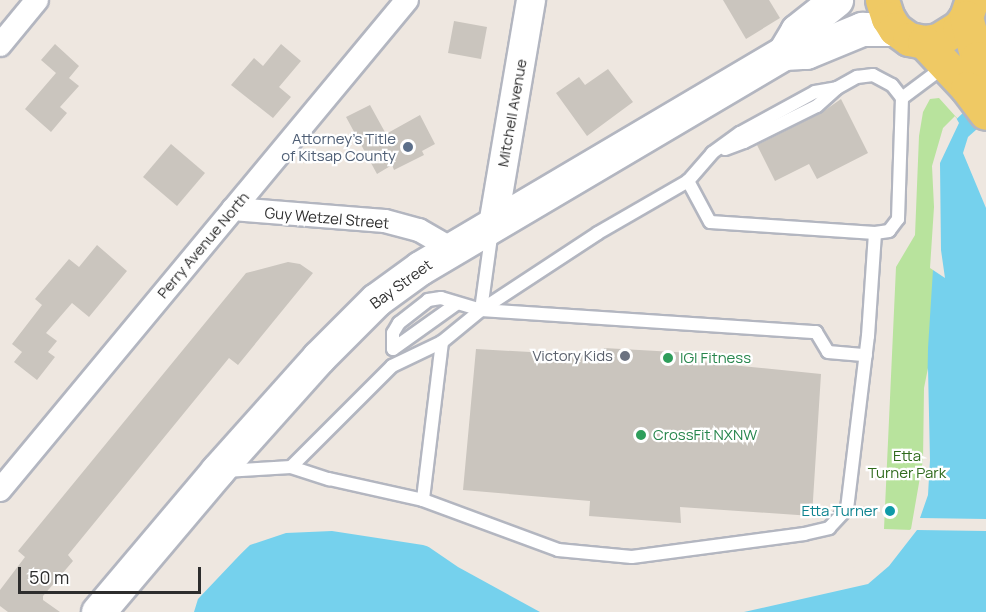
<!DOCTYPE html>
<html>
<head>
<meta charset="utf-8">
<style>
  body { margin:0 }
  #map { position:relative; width:986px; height:612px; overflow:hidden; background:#eee7e0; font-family:Manrope,sans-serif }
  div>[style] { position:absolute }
  .green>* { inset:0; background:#b8e39d }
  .water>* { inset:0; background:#75d1ed }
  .pier>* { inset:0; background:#eee7e0 }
  .building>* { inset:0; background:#cac5be }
  .roads { filter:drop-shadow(2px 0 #b3b6c0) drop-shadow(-2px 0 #b3b6c0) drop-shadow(0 2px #b3b6c0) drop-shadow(0 -2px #b3b6c0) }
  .service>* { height:12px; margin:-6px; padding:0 6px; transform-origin:6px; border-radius:6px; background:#fff }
  .minor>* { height:22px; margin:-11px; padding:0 11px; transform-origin:11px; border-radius:11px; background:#fff }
  .tertiary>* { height:28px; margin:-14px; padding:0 14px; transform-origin:14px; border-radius:14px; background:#fff }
  .secondary>* { height:33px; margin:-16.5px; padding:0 16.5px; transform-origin:16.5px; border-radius:16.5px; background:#fff }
  .primary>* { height:33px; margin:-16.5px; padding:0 16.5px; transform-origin:16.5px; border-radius:16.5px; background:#efc964 }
  .dots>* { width:16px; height:16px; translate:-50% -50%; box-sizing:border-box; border:3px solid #fff; border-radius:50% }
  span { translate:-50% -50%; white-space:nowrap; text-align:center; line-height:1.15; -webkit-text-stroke:4.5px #fff; paint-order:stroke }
  .street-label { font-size:15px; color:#2d2d2d }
  .service-label { font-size:15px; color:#4e5e75 }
  .right { translate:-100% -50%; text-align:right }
  .worship-label { font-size:15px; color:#5b616d }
  .leisure-label { font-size:15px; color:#27864d }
  .left { translate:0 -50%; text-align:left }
  .park-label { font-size:15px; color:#2f6a1c }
  .culture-label { font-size:15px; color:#0d838f }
  .scale { position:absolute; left:18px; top:567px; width:183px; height:27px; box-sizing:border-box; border:3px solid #2d2d2d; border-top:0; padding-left:8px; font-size:18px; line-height:21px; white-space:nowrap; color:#2d2d2d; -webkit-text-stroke:4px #fff; paint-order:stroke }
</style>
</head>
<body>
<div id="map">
  <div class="green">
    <i style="clip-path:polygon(939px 98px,957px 118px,945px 130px,935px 610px,709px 612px,860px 569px,912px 530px,884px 529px,896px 267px,915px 235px,919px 136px,923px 112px,930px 99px)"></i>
  </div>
  <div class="water">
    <i style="clip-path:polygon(986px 91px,986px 121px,968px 137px,963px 153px,986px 208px,986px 612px,709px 612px,860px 569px,913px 530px,926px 460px,928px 348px,937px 207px,935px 166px,945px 130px)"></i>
    <i style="clip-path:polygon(332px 531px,423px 545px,466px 558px,571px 612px,179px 612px,250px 545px,286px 533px)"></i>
  </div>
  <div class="pier">
    <i style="clip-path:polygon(955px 116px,959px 123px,940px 163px,941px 250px,945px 278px,930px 268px,934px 207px,932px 166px,943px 128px)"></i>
    <i style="clip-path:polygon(928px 368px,930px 460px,928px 495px,920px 518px,986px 519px,986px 531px,917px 530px,889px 566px,868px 584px,744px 612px,706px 612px,766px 589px,859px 566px,911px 529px,923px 460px,924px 388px)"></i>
    <i style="clip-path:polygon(253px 541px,198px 599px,194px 612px,176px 612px,229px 559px)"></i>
    <i style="clip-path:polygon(420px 541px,467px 555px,574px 612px,540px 612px,458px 567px)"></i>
  </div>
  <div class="building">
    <i style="clip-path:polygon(723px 0,769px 0,780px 18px,746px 39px)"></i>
    <i style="clip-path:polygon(454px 21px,487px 27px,481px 59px,448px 53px)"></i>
    <i style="clip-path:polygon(55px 44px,79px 66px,69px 78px,79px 86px,60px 107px,67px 113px,51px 132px,25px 109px,56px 73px,41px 60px)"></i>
    <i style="clip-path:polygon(281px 44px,301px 61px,279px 87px,291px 97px,273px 118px,231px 85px,254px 58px,263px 66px)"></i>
    <i style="clip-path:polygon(608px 69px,633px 102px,587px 136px,556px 93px,579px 77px,585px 85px)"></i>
    <i style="clip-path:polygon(841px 99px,868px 153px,817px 179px,809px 164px,775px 181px,757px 145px,821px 113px)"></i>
    <i style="clip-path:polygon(370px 105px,386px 134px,420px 115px,435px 144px,422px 151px,424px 155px,394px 170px,392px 165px,377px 174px,346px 117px)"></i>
    <i style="clip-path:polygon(171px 144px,205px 173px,177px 206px,143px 177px)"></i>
    <i style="clip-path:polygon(97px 245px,127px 271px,89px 317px,72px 303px,46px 333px,57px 341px,48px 352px,55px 357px,37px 380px,14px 362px,22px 352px,12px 344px,42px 305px,35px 299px,69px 259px,79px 267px)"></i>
    <i style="clip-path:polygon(288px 262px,300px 264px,313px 273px,238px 365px,229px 358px,68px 555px,73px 561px,43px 596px,43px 600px,60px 612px,8px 612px,0 606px,0 590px,25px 557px,18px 551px,246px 273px)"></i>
    <i style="clip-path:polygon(604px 348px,692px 353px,691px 361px,821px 374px,812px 516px,680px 507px,681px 523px,589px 516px,590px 501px,463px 490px,476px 349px,601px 356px)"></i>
  </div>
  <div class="roads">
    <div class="service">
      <i style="left:902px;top:98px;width:54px;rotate:-36.7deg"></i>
      <i style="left:725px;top:149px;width:20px;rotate:-20deg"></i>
      <i style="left:744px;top:142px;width:81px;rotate:-26.3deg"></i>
      <i style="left:817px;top:106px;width:27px;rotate:-42deg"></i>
      <i style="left:837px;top:88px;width:23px;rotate:-29deg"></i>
      <i style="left:857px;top:77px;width:16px;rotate:-7deg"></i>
      <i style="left:873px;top:75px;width:21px;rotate:28deg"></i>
      <i style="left:892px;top:85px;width:16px;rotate:52deg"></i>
      <i style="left:902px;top:98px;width:121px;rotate:91.9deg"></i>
      <i style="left:898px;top:219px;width:15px;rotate:127deg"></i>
      <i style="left:889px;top:231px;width:14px;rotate:172deg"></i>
      <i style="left:481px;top:310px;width:336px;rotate:3.8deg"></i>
      <i style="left:816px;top:332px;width:23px;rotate:59deg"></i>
      <i style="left:828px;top:352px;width:38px;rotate:5deg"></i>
      <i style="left:442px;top:342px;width:50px;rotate:-39.4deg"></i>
      <i style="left:481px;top:310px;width:81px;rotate:-82.2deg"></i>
      <i style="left:393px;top:349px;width:16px;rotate:-90deg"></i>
      <i style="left:393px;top:333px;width:12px;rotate:-59deg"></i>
      <i style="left:399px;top:323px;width:37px;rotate:-38deg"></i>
      <i style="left:428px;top:300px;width:13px;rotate:-9deg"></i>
      <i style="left:441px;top:298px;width:42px;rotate:16.7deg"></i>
      <i style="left:481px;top:310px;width:140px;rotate:-33.3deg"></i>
      <i style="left:598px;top:233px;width:104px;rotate:-30deg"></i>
      <i style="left:393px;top:349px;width:77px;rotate:-35.5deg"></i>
      <i style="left:291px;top:467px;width:40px;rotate:18deg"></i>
      <i style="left:329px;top:479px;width:96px;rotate:12.6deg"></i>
      <i style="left:423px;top:500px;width:144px;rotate:20.3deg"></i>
      <i style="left:558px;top:550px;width:74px;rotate:5.4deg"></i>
      <i style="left:632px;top:557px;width:174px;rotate:-7.6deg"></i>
      <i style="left:804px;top:534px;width:26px;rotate:-13deg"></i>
      <i style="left:829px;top:528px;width:26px;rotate:-47deg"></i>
      <i style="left:847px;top:509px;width:174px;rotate:-83.1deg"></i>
      <i style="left:868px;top:336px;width:103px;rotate:-86.1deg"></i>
      <i style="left:875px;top:233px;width:165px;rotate:-176.2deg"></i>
      <i style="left:710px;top:222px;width:47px;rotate:-118.2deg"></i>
      <i style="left:688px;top:181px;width:37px;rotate:-49deg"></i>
      <i style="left:712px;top:153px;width:34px;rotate:-36deg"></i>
      <i style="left:740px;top:133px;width:85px;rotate:-28.7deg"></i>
      <i style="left:815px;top:92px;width:22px;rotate:-10deg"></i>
      <i style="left:225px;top:471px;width:66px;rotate:-3.5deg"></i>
      <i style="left:291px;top:467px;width:143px;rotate:-45deg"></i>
      <i style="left:392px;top:366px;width:55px;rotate:-25.6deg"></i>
      <i style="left:442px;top:342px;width:159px;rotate:96.9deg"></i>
    </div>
    <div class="minor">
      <i style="left:0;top:45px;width:58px;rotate:-50.6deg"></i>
      <i style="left:233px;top:209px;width:152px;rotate:4.5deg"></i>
      <i style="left:385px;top:221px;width:35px;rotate:15deg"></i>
      <i style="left:419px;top:230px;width:38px;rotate:30deg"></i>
      <i style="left:0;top:490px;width:637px;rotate:-50.29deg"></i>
    </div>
    <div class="tertiary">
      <i style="left:493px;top:225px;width:228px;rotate:-80.4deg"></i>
    </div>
    <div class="secondary">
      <i style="left:784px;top:53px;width:22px;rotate:-3deg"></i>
      <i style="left:806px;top:52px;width:61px;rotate:-22.3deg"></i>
      <i style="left:862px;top:29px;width:33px"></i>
      <i style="left:98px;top:612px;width:185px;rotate:-49.8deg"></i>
      <i style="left:217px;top:471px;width:152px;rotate:-48.2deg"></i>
      <i style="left:318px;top:358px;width:82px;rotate:-45deg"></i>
      <i style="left:376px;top:300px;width:54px;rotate:-36deg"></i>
      <i style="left:420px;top:268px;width:423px;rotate:-30.6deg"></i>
      <i style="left:784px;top:53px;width:26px;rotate:-59deg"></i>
      <i style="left:797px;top:31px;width:50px;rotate:-38.5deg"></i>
    </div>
    <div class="primary">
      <i style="left:882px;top:0;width:19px;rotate:72deg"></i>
      <i style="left:888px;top:18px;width:13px;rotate:58deg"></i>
      <i style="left:895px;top:29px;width:17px;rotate:36deg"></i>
      <i style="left:909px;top:39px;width:15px;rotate:11deg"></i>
      <i style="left:924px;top:42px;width:14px;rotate:-8deg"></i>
      <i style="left:938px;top:40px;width:25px;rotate:-32deg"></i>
      <i style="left:959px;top:27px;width:12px;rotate:-55deg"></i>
      <i style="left:966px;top:17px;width:18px;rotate:-71deg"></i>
      <i style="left:966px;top:17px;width:42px;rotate:75deg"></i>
      <i style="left:977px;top:58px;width:23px;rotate:67deg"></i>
      <i style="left:924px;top:42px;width:63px;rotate:46.9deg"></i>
      <i style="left:967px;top:88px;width:31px;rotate:53deg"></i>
    </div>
  </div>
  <div class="dots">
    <i style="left:408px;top:147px;background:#5c6f8a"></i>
    <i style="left:625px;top:356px;background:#6b7280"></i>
    <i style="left:668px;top:358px;background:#2e9e5b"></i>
    <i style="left:641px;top:435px;background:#2e9e5b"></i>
    <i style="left:890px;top:511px;background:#0f9aa8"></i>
  </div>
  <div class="street-label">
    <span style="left:512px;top:113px;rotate:-80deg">Mitchell Avenue</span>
    <span style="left:327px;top:218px;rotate:5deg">Guy Wetzel Street</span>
    <span style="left:203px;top:245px;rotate:-50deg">Perry Avenue North</span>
    <span style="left:401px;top:284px;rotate:-36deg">Bay Street</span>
  </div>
  <div class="service-label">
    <span class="right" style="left:396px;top:147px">Attorney's Title<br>of Kitsap County</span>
  </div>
  <div class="worship-label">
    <span class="right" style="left:613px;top:356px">Victory Kids</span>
  </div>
  <div class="leisure-label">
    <span class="left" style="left:680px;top:358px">IGI Fitness</span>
    <span class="left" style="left:653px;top:435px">CrossFit NXNW</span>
  </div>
  <div class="park-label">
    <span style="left:907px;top:464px">Etta<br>Turner Park</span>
  </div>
  <div class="culture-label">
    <span class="right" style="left:878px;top:511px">Etta Turner</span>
  </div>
  <div class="scale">50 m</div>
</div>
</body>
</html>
